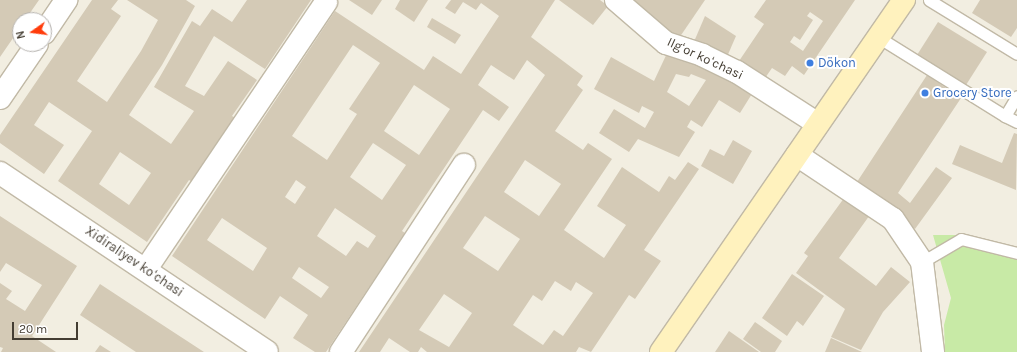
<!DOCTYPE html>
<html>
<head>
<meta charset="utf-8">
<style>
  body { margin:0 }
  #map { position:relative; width:1017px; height:352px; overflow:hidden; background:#f2eee1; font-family:Karla,sans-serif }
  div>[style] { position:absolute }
  .green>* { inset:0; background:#c8eaa6 }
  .building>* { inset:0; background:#d4cab6 }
  .roads { filter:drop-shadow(1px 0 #c1b9a6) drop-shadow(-1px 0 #c1b9a6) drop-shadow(0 1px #c1b9a6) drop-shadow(0 -1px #c1b9a6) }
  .service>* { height:11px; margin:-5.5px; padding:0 5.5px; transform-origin:5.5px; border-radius:5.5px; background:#fff }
  .minor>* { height:22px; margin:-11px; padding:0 11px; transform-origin:11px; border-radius:11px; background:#fff }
  .secondary>* { height:22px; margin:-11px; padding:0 11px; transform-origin:11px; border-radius:11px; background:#fff2be }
  .dots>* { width:11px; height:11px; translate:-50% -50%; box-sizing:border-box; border:2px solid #fff; border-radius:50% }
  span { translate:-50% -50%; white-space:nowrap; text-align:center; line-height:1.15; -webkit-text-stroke:4px #fff; paint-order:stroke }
  .street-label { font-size:13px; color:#443d32 }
  .shop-label { font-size:13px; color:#366cbe }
  .left { translate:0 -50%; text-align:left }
  .north { position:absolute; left:12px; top:12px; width:40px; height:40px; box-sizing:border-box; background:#fff; border:1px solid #b4b1ad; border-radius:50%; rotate:256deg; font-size:11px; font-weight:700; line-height:16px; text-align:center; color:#443d32 }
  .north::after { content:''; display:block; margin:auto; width:14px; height:18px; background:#ff3c0b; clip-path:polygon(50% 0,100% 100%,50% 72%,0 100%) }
  .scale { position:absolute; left:12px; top:322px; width:66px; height:18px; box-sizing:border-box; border:2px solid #443d32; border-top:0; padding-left:5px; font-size:12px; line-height:14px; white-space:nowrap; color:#443d32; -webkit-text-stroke:3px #fff; paint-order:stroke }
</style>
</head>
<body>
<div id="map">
  <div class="green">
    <i style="clip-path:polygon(933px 235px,961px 235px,1017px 251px,1017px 352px,945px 352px,944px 325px,951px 298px)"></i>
  </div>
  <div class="building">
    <i style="clip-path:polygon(0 0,39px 0,25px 20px,20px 20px,20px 28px,0 57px)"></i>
    <i style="clip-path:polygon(evenodd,92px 0,118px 0,111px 9px,121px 16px,77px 81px,107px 102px,141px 51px,158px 20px,127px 0,186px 0,195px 6px,162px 65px,129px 115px,171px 144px,194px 111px,154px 87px,192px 21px,200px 26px,212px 9px,232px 22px,247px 0,311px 0,265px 69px,214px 36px,185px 86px,204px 96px,228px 61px,257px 80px,232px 116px,237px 119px,194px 183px,189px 180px,147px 242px,58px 181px,92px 131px,49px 102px,34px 125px,64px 145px,44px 174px,0 143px,0 135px,92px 0,120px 152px,151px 173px,129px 205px,99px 184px,120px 152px)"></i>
    <i style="clip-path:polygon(349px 0,382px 0,372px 15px)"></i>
    <i style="clip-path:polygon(400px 0,428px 0,414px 22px,395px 9px)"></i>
    <i style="clip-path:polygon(evenodd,451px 0,555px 0,531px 37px,583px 76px,577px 85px,583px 90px,555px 131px,583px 150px,588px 143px,612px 159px,564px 230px,604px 258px,626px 225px,597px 206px,622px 167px,659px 192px,669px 176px,675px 180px,688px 162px,699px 169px,644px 250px,661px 261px,635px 299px,629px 295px,591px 352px,579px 347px,576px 352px,427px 352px,421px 347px,418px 352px,410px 352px,389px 338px,380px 352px,359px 352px,545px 75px,527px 60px,514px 80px,491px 65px,478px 85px,509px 107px,499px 121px,483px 110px,402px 231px,405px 233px,326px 352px,315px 352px,293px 338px,308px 315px,280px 296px,265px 319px,172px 256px,335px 11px,424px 70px,433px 56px,461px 74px,499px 16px,481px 3px,476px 10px,463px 2px,455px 14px,445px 8px,451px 0,353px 45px,380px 63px,349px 109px,357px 114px,327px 160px,292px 136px,353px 45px,451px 0,414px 85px,450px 109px,419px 155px,384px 131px,414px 85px,451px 0,373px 143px,406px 165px,382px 200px,350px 177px,373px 143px,451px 0,525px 160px,561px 184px,539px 216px,504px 192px,525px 160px,451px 0,296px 180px,306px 187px,295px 204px,285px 197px,296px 180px,451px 0,335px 208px,376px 236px,368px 248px,357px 241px,346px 256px,317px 236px,335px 208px,451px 0,485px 216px,520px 239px,498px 271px,463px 248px,485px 216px,451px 0,222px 218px,267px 248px,253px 271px,207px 240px,222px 218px,451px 0,299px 267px,329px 287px,321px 298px,292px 278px,299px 267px,451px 0,555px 281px,571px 291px,576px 282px,593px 293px,563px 336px,554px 330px,543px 345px,513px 325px,533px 295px,542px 301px,555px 281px,451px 0,444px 294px,472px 313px,449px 347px,419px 330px,444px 294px)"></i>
    <i style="clip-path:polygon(559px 0,600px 0,608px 6px,593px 25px)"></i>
    <i style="clip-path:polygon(618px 0,705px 0,675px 44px)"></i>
    <i style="clip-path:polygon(evenodd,766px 0,855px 0,804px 75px,792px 66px,785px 76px,772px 68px,763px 81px,737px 64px,764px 24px,754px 17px,766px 0,810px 12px,823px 21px,803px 51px,790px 42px,794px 36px,800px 40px,813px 20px,807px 16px,810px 12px)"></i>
    <i style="clip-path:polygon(980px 0,1017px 0,1017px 28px,1011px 37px,972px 13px)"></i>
    <i style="clip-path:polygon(705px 16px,736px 36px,726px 59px,693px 44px)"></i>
    <i style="clip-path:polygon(432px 18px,461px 35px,455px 44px,427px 27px)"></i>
    <i style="clip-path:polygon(938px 22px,987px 52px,966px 85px,917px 55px)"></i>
    <i style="clip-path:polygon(evenodd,669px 49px,755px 89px,740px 113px,719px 100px,702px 127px,691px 120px,687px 127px,695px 132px,679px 157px,638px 139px,629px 152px,599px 133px,614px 109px,645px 128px,654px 112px,642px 106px,639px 113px,594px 89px,611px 57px,654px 81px,669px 49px,676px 74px,689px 77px,691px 74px,706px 80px,689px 106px,667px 92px,676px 74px)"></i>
    <i style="clip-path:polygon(927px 75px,961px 98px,898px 193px,910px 203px,936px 167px,952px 178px,915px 229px,855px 185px)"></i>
    <i style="clip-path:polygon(1014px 133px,1017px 134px,1016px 190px,952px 164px,960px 145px,1002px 163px)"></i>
    <i style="clip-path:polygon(733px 140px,752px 151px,733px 184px,701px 166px,710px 149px,724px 156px)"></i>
    <i style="clip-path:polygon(847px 194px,872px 212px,839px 258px,876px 286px,891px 267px,910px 282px,883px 312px,861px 350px,831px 337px,845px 309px,796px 273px,808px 256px,804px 253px)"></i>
    <i style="clip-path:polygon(0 216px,77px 266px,32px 336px,56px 352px,1px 352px,3px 348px,0 347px,0 283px,12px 291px,6px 299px,25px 311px,42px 285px,6px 263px,0 272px)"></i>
    <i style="clip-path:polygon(792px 274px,824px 296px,803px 326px,797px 321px,787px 336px,762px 318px)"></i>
    <i style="clip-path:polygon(100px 284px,135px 307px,204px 352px,136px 352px,80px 315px)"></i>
    <i style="clip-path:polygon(755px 322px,782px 341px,775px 352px,761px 352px,743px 339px)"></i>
    <i style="clip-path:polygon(729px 331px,759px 352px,715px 352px)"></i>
    <i style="clip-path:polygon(831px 338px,862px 352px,825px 352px)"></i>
    <i style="clip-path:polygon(100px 345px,111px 352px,95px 352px)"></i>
  </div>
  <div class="roads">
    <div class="service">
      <i style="left:929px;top:0;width:103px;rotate:31.5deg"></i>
      <i style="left:878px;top:37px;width:150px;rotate:31.9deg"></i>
      <i style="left:1005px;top:116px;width:23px;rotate:-59deg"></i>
      <i style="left:1005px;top:116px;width:13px;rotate:27deg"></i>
      <i style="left:922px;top:262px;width:45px;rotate:-30.5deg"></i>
      <i style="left:961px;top:239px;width:58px;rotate:14deg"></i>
    </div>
    <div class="minor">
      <i style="left:616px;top:0;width:66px;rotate:40.7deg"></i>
      <i style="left:666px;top:43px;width:38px;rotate:18deg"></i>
      <i style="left:702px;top:55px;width:39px;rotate:26deg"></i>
      <i style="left:737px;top:72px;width:96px;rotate:32.7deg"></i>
      <i style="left:44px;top:33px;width:40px;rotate:-56deg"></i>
      <i style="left:0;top:98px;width:65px;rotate:-55.6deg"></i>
      <i style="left:797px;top:155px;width:115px;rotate:33.7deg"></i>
      <i style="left:893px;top:219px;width:52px;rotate:56deg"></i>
      <i style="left:922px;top:262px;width:91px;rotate:83deg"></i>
      <i style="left:0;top:173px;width:321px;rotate:33.8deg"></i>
      <i style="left:146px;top:269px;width:322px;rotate:-56deg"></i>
      <i style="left:341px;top:352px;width:224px;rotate:-56.7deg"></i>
    </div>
    <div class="secondary">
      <i style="left:661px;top:352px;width:428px;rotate:-55.4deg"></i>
    </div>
  </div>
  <div class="dots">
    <i style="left:810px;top:63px;background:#3f7fe0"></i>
    <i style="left:925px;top:93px;background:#3f7fe0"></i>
  </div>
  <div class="street-label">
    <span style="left:705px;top:59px;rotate:25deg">Ilgʻor koʻchasi</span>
    <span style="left:134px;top:262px;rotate:34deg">Xidiraliyev koʻchasi</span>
  </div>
  <div class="shop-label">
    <span class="left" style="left:818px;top:63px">Dökon</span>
    <span class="left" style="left:933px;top:93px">Grocery Store</span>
  </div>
  <div class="north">N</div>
  <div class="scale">20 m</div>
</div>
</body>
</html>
